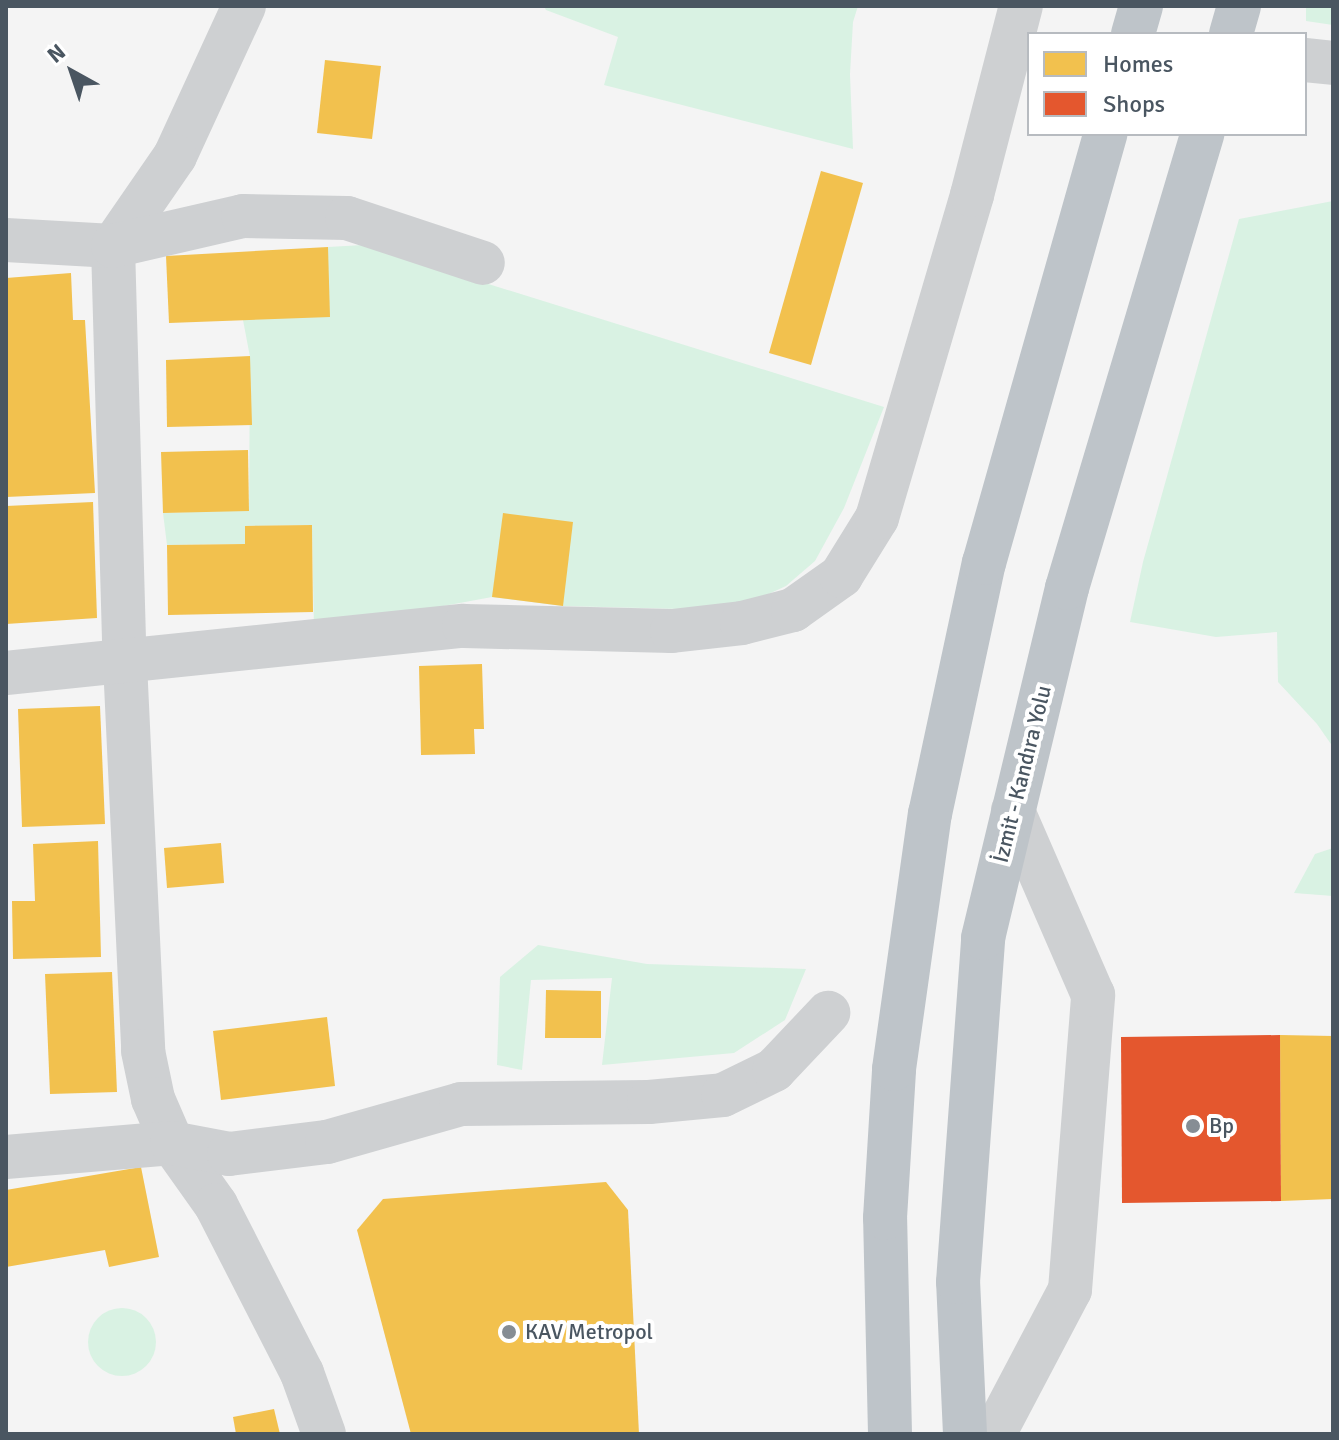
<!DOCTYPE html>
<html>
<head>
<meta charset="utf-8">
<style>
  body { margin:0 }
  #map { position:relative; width:1339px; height:1440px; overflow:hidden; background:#f4f4f4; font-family:Signika,sans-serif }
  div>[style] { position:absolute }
  .green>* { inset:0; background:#d9f2e3 }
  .round { border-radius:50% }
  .homes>* { inset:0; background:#f2c14e }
  .shops>* { inset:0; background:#e4572e }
  .minor>* { height:44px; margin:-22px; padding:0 22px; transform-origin:22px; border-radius:22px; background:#ced0d2 }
  .highway>* { height:44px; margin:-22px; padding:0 22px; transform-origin:22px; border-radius:22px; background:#bec4c9 }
  .dots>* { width:22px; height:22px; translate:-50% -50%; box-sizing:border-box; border:4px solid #fff; border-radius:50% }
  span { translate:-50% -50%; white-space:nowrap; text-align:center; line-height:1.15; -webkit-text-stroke:8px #fff; paint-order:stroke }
  .street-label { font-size:22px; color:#4a5661 }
  .poi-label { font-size:22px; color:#4a5661 }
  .left { translate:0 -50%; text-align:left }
  .frame { position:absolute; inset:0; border:8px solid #4a5661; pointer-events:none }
  .legend { position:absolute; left:1027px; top:32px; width:280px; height:104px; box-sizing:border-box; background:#fff; border:2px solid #b7bbc0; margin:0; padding:10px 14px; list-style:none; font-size:24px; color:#4a5661 }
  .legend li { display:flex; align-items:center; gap:16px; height:40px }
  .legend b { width:40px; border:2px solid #b7bbc0 }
  .north { position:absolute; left:32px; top:32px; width:80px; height:80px; -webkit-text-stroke:6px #fff; paint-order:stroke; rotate:320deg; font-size:22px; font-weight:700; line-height:32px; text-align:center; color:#4a5661 }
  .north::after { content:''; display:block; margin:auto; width:28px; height:36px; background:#4a5661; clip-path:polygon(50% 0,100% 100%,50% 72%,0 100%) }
</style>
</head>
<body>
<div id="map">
  <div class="green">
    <i style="clip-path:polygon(544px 6px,858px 6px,853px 22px,850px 74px,853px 149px,604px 85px,618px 37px,546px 10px)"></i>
    <i style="clip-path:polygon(1306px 6px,1333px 6px,1333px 25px,1306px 21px)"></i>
    <i style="clip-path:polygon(1333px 201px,1333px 747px,1317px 724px,1278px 682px,1277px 632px,1216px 637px,1130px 622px,1143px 562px,1239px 219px)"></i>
    <i style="clip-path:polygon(363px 245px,884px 407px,844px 508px,815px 561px,786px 586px,751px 602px,681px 609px,563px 606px,492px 597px,314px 630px,312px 525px,246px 526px,245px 544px,167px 545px,163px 513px,249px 510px,250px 357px,243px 320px,328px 247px)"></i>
    <i style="clip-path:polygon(1333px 848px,1333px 896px,1294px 893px,1315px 854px)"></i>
    <i style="clip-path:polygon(538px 945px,647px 964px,806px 969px,785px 1020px,734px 1053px,602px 1065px,612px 978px,531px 980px,522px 1070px,497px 1065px,500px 977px)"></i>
    <i class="round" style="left:88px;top:1308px;width:68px;height:68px"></i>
  </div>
  <div class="homes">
    <i style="clip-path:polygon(325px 60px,381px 66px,372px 139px,317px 133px)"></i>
    <i style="clip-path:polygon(821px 171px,863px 183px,811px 365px,769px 353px)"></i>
    <i style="clip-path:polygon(328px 247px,330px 317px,169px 323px,166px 256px)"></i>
    <i style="clip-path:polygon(71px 273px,73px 320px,85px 320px,95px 493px,6px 497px,6px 278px)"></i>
    <i style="clip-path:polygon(250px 356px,252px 425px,167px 427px,166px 360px)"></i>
    <i style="clip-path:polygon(248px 450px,249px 511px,163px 513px,161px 452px)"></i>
    <i style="clip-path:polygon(93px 502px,97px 618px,6px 624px,6px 506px)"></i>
    <i style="clip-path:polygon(503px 513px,573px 522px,563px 606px,492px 597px)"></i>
    <i style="clip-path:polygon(312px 525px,313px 612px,168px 615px,167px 545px,245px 544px,245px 526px)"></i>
    <i style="clip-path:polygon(482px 664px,484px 729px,474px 729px,475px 754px,421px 755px,419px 666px)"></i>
    <i style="clip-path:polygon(100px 706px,105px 824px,22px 827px,18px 709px)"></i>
    <i style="clip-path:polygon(98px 841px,101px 957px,13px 959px,12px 901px,35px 901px,33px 844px)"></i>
    <i style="clip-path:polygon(221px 843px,224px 883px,167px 888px,164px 848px)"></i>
    <i style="clip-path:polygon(112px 972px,117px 1092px,50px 1094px,45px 974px)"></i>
    <i style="clip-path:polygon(546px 990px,601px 991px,601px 1038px,545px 1038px)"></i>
    <i style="clip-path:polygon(327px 1017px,335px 1086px,221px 1100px,213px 1031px)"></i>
    <i style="clip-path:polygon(1280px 1035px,1333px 1036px,1333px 1199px,1281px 1201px)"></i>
    <i style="clip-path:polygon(141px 1167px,159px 1257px,109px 1267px,105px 1250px,6px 1267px,6px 1190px)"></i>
    <i style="clip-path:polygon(606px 1182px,628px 1210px,639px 1434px,411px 1434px,357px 1230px,383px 1199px)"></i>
    <i style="clip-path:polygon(274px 1409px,280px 1434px,236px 1434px,233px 1417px)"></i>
  </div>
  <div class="shops">
    <i style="clip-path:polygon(1280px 1035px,1281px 1201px,1122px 1203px,1121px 1037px)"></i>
  </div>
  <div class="minor">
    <i style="left:244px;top:6px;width:165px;rotate:114.7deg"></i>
    <i style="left:175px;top:156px;width:109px;rotate:124.6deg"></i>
    <i style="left:113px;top:246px;width:417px;rotate:88.4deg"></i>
    <i style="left:125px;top:663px;width:388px;rotate:87.3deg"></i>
    <i style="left:143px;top:1051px;width:49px;rotate:78.2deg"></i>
    <i style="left:153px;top:1099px;width:48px;rotate:66.6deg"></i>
    <i style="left:172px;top:1143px;width:76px;rotate:54.6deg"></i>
    <i style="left:216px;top:1205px;width:189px;rotate:62.9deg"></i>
    <i style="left:302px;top:1373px;width:65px;rotate:70.2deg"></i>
    <i style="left:1305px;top:60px;width:28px;rotate:6deg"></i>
    <i style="left:6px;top:240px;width:107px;rotate:3.2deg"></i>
    <i style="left:113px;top:246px;width:133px;rotate:-13deg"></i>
    <i style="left:243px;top:216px;width:104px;rotate:1.1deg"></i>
    <i style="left:347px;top:218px;width:143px;rotate:18.3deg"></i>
    <i style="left:6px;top:673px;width:460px;rotate:-5.9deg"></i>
    <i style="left:464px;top:626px;width:208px;rotate:1.4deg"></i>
    <i style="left:672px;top:631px;width:70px;rotate:-6.5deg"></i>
    <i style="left:742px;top:623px;width:53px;rotate:-14.3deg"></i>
    <i style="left:793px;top:610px;width:59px;rotate:-35.3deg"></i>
    <i style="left:841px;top:576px;width:68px;rotate:-58.2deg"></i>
    <i style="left:877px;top:518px;width:337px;rotate:-73.6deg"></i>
    <i style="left:972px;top:195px;width:195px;rotate:-75.5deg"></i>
    <i style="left:6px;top:1157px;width:167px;rotate:-4.8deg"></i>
    <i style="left:172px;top:1143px;width:58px;rotate:10.9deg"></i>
    <i style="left:229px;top:1154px;width:99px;rotate:-7deg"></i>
    <i style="left:327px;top:1142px;width:139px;rotate:-15.8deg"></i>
    <i style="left:461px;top:1104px;width:188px;rotate:-0.6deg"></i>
    <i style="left:649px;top:1102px;width:74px;rotate:-5.4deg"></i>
    <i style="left:723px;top:1095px;width:57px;rotate:-26.1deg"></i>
    <i style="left:774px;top:1070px;width:79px;rotate:-46.5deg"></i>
    <i style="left:994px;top:1434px;width:163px;rotate:-62.2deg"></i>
    <i style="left:1070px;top:1290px;width:296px;rotate:-85.5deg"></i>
    <i style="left:1093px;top:995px;width:201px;rotate:-113.5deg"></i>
  </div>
  <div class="highway">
    <i style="left:1133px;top:34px;width:29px;rotate:-74deg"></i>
    <i style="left:1231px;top:34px;width:29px;rotate:-74deg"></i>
    <i style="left:890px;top:1434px;width:216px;rotate:-91.3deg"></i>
    <i style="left:885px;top:1218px;width:149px;rotate:-86.5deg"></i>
    <i style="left:894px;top:1069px;width:258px;rotate:-82deg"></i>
    <i style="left:930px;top:814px;width:257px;rotate:-77.9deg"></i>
    <i style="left:984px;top:563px;width:446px;rotate:-74.2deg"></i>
    <i style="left:965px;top:1434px;width:152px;rotate:-92.6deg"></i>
    <i style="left:958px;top:1282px;width:345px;rotate:-85.8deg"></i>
    <i style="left:983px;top:938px;width:360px;rotate:-76.5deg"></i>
    <i style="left:1067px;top:588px;width:474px;rotate:-73.4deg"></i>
  </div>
  <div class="dots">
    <i style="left:1193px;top:1126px;background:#868d94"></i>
    <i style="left:509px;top:1332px;background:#868d94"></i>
  </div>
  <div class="street-label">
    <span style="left:1022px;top:774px;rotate:-76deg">İzmit - Kandıra Yolu</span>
  </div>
  <div class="poi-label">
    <span class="left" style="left:1209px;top:1126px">Bp</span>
    <span class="left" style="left:525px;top:1332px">KAV Metropol</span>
  </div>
  <div class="frame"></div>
  <ul class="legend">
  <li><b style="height:22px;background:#f2c14e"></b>Homes</li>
  <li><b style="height:22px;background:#e4572e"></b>Shops</li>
  </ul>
  <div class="north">N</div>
</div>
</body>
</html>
